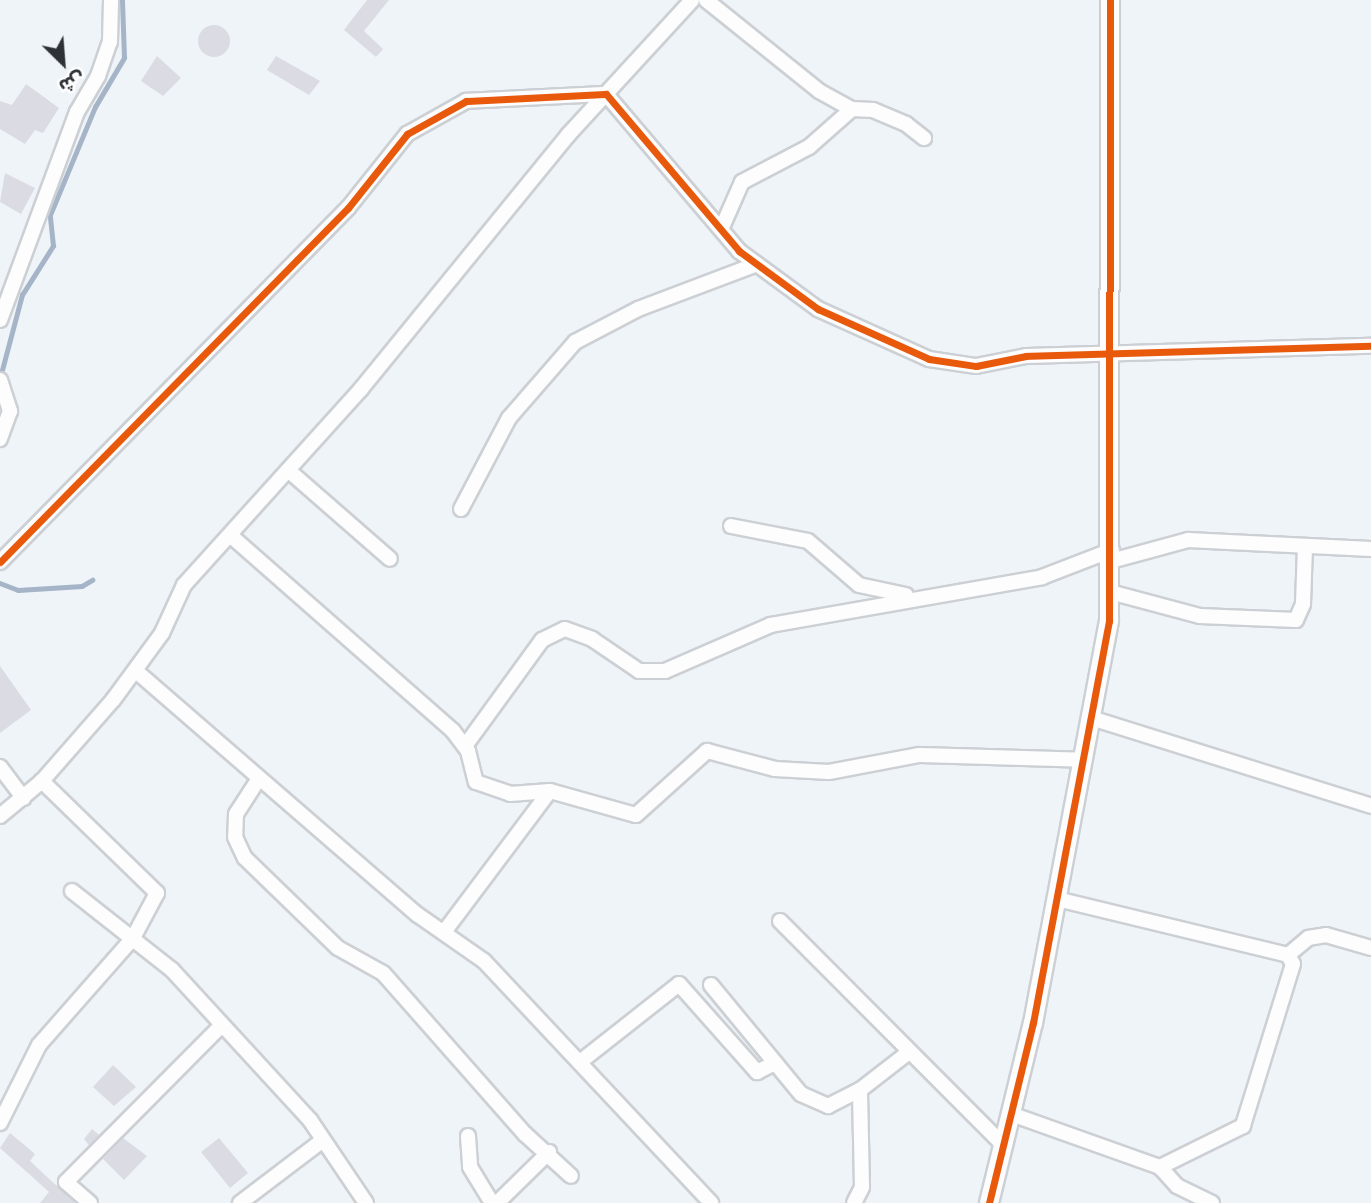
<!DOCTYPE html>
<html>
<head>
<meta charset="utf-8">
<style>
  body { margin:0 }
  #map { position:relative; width:1371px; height:1203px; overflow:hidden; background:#eff4f9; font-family:"Times New Roman","Noto Sans Arabic",serif }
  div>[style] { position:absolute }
  .stream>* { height:4.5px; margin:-2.25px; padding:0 2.25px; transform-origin:2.25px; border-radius:2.25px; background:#a5b4c7 }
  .building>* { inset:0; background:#dbdbe3 }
  .round { border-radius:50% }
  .roads { filter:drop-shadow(2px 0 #ccd0d4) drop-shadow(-2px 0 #ccd0d4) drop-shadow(0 2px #ccd0d4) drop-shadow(0 -2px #ccd0d4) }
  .minor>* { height:14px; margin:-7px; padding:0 7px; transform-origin:7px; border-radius:7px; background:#fdfdfe }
  .tertiary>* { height:18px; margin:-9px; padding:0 9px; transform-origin:9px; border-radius:9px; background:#fdfdfe }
  .cycleway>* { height:7px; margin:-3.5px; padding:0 3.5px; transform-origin:3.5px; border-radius:3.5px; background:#e8590c }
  span { translate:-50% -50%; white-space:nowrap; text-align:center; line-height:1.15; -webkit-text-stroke:5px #fff; paint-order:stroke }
  .north { position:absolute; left:28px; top:28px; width:70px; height:70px; -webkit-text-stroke:5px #fff; paint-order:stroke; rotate:155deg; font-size:19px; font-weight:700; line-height:28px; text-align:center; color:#2e3135 }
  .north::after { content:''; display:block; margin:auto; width:24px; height:32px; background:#2e3135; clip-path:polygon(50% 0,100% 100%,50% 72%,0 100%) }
</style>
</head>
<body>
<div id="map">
  <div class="stream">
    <i style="left:2px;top:370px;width:78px;rotate:-75.1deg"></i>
    <i style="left:22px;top:295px;width:58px;rotate:-57.7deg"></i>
    <i style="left:53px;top:246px;width:31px;rotate:-96deg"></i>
    <i style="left:50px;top:215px;width:117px;rotate:-67.4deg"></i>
    <i style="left:95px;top:107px;width:57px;rotate:-59.4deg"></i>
    <i style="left:124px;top:58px;width:58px;rotate:-92deg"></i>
    <i style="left:0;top:583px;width:19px;rotate:21deg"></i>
    <i style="left:18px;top:590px;width:64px;rotate:-3.6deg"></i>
    <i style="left:82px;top:586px;width:12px;rotate:-31deg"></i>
  </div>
  <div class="building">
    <i style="clip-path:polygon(367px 0,389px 0,364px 31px,383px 49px,376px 57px,344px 30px)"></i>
    <i class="round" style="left:198px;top:25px;width:32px;height:32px"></i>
    <i style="clip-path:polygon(157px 56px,181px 78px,163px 96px,141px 81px)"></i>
    <i style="clip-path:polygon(276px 56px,320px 81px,309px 95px,267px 70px)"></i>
    <i style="clip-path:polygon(26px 84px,59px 108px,43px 133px,35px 130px,25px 144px,0 129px,0 101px,12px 105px)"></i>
    <i style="clip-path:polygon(5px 173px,35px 188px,21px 214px,0 202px)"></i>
    <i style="clip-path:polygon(0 666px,31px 710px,0 733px)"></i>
    <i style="clip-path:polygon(113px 1065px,136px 1087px,114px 1106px,93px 1087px)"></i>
    <i style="clip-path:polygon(92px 1129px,99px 1135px,89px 1145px,84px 1139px)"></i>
    <i style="clip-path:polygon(10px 1133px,35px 1154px,30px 1161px,75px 1203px,40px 1203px,49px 1192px,0 1148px)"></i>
    <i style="clip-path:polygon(123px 1138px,147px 1156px,124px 1180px,103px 1159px)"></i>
    <i style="clip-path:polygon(219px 1138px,248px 1173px,230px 1188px,201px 1152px)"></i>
  </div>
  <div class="roads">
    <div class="minor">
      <i style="left:706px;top:0;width:145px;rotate:38.8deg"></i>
      <i style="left:819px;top:91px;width:38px;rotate:29deg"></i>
      <i style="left:852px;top:109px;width:21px;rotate:3deg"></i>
      <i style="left:873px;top:110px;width:36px;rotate:23deg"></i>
      <i style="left:906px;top:124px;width:23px;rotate:38deg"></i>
      <i style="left:723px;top:225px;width:47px;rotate:-66.2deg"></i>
      <i style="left:742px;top:182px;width:76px;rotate:-27.6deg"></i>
      <i style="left:809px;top:147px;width:57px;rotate:-41.5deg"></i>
      <i style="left:0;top:320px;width:222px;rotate:-69.7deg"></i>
      <i style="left:77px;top:112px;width:42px;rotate:-59.7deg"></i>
      <i style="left:98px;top:76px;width:36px;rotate:-71deg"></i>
      <i style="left:110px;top:42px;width:42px;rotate:-88.6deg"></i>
      <i style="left:0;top:380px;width:33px;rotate:72deg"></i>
      <i style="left:10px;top:411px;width:30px;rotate:110deg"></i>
      <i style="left:288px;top:470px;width:135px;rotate:41.1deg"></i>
      <i style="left:461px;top:509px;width:103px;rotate:-62.2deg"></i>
      <i style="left:509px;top:418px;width:101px;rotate:-49deg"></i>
      <i style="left:575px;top:342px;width:71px;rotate:-27.6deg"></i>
      <i style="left:638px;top:309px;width:127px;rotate:-20.7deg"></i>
      <i style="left:731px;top:526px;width:78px;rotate:11deg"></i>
      <i style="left:808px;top:541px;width:67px;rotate:40.8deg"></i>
      <i style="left:859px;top:585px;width:48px;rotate:12deg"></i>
      <i style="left:230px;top:535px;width:297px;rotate:41.3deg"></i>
      <i style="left:453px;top:731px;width:25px;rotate:53deg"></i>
      <i style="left:468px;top:751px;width:32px;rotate:76deg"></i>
      <i style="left:476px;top:782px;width:36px;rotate:19deg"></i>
      <i style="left:510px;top:794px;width:40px;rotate:-4.3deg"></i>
      <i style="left:550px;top:791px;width:89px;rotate:15.6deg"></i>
      <i style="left:636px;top:815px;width:96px;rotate:-42deg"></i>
      <i style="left:707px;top:751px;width:70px;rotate:14.8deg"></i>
      <i style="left:775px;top:769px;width:54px;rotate:3.2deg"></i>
      <i style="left:829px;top:772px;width:92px;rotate:-10.7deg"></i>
      <i style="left:919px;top:755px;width:165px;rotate:1.7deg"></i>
      <i style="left:1111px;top:561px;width:80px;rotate:-15.3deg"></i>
      <i style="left:1188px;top:540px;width:183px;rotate:2.8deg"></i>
      <i style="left:0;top:562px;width:496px;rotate:-45.5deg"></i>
      <i style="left:348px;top:208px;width:95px;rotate:-51.4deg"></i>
      <i style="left:407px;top:134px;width:68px;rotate:-29.2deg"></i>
      <i style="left:466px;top:101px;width:140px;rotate:-2.9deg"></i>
      <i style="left:606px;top:94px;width:206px;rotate:49.7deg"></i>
      <i style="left:739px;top:251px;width:98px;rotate:36.3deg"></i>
      <i style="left:818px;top:309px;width:122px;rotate:24.2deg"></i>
      <i style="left:929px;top:359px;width:48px;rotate:8.5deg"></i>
      <i style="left:976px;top:366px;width:51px;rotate:-11.3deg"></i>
      <i style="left:1026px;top:356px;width:345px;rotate:-1.7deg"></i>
      <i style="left:1110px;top:592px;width:93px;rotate:14.9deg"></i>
      <i style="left:1200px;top:616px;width:96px;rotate:2.4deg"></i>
      <i style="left:1296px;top:620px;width:17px;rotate:-66deg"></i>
      <i style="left:1303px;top:604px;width:56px;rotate:-88deg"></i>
      <i style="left:136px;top:671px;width:373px;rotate:40.9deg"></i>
      <i style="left:418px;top:915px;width:80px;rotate:34.9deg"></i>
      <i style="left:484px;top:961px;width:332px;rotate:46.8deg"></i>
      <i style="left:1091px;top:718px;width:294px;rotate:17.4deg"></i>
      <i style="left:465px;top:746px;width:131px;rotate:-54deg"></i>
      <i style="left:542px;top:640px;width:25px;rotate:-26deg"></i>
      <i style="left:565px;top:629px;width:29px;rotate:20deg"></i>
      <i style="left:592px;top:639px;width:57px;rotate:34.2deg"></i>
      <i style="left:639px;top:671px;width:26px"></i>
      <i style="left:665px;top:671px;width:116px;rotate:-23.5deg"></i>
      <i style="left:771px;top:625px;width:275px;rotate:-10deg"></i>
      <i style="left:1042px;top:577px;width:75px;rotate:-21.1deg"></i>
      <i style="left:0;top:767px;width:39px;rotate:53deg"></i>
      <i style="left:258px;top:780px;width:40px;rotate:122.9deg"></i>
      <i style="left:236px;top:814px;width:23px;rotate:92deg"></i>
      <i style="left:235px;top:837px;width:23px;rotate:65deg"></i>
      <i style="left:245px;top:858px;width:129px;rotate:44.1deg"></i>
      <i style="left:338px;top:948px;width:51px;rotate:29.1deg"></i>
      <i style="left:383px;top:973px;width:215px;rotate:48.6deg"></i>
      <i style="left:525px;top:1134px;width:62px;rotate:42.4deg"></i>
      <i style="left:0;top:816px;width:55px;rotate:-39.8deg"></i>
      <i style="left:42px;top:781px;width:108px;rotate:-48.8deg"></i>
      <i style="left:113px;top:700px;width:83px;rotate:-53.8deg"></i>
      <i style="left:162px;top:633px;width:53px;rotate:-65.4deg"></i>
      <i style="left:184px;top:585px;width:264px;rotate:-47.9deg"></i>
      <i style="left:361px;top:389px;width:328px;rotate:-50.8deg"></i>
      <i style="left:568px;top:135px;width:183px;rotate:-47.4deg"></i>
      <i style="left:72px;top:891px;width:127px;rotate:38.3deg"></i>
      <i style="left:172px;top:970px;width:204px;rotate:47.4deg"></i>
      <i style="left:310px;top:1120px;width:100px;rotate:56deg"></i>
      <i style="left:1057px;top:899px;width:238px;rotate:13.6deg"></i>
      <i style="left:1288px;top:955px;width:10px;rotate:61deg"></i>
      <i style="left:1293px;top:964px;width:170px;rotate:107.2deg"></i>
      <i style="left:1243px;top:1126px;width:93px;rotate:153.7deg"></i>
      <i style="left:780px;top:921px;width:317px;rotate:45.1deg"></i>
      <i style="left:444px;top:932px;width:176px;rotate:-53.1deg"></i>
      <i style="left:1288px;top:955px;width:26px;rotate:-40deg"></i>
      <i style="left:1308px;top:938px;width:18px;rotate:-9deg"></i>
      <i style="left:1326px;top:935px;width:47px;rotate:16.1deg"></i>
      <i style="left:711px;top:985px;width:141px;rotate:50.5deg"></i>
      <i style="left:801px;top:1094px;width:30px;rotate:24deg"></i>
      <i style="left:828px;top:1106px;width:36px;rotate:-27deg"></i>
      <i style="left:860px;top:1090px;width:62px;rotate:-37.8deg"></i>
      <i style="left:580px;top:1062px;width:126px;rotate:-38.2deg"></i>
      <i style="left:679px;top:984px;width:118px;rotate:48.4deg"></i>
      <i style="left:757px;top:1072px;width:20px;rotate:-27deg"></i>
      <i style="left:1011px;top:1114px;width:158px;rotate:19.6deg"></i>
      <i style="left:1160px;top:1167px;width:25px;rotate:48deg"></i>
      <i style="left:1177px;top:1186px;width:39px;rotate:26deg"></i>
      <i style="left:0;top:1123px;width:87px;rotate:-63.4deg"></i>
      <i style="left:39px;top:1045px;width:142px;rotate:-48.7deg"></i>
      <i style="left:133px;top:938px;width:51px;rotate:-61.9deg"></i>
      <i style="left:157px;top:893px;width:161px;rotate:-135.8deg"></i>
      <i style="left:468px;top:1136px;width:31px;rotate:86deg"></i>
      <i style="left:470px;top:1167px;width:42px;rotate:58.6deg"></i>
      <i style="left:90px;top:1203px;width:32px;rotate:-139deg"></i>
      <i style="left:66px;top:1182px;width:221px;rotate:-45.2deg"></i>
      <i style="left:240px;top:1203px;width:104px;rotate:-37.2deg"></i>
      <i style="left:497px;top:1203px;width:73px;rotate:-44.4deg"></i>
      <i style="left:854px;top:1203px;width:18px;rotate:-63deg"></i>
      <i style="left:862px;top:1187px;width:97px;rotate:-91.2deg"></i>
    </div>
    <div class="tertiary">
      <i style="left:989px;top:1203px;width:185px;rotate:-76.3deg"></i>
      <i style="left:1033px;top:1023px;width:409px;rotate:-79.3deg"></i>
      <i style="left:1109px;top:621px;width:621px;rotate:-89.91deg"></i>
    </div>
  </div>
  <div class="cycleway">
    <i style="left:0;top:562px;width:496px;rotate:-45.5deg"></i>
    <i style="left:348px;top:208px;width:95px;rotate:-51.4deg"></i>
    <i style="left:407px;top:134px;width:68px;rotate:-29.2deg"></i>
    <i style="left:466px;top:101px;width:140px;rotate:-2.9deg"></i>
    <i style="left:606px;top:94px;width:206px;rotate:49.7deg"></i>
    <i style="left:739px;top:251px;width:98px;rotate:36.3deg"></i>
    <i style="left:818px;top:309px;width:122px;rotate:24.2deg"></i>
    <i style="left:929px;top:359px;width:48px;rotate:8.5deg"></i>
    <i style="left:976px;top:366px;width:51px;rotate:-11.3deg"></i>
    <i style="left:1026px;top:356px;width:345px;rotate:-1.7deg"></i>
    <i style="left:989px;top:1203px;width:185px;rotate:-76.3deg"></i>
    <i style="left:1033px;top:1023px;width:409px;rotate:-79.3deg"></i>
    <i style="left:1109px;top:621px;width:621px;rotate:-89.91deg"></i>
  </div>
  <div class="north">ش</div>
</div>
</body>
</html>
